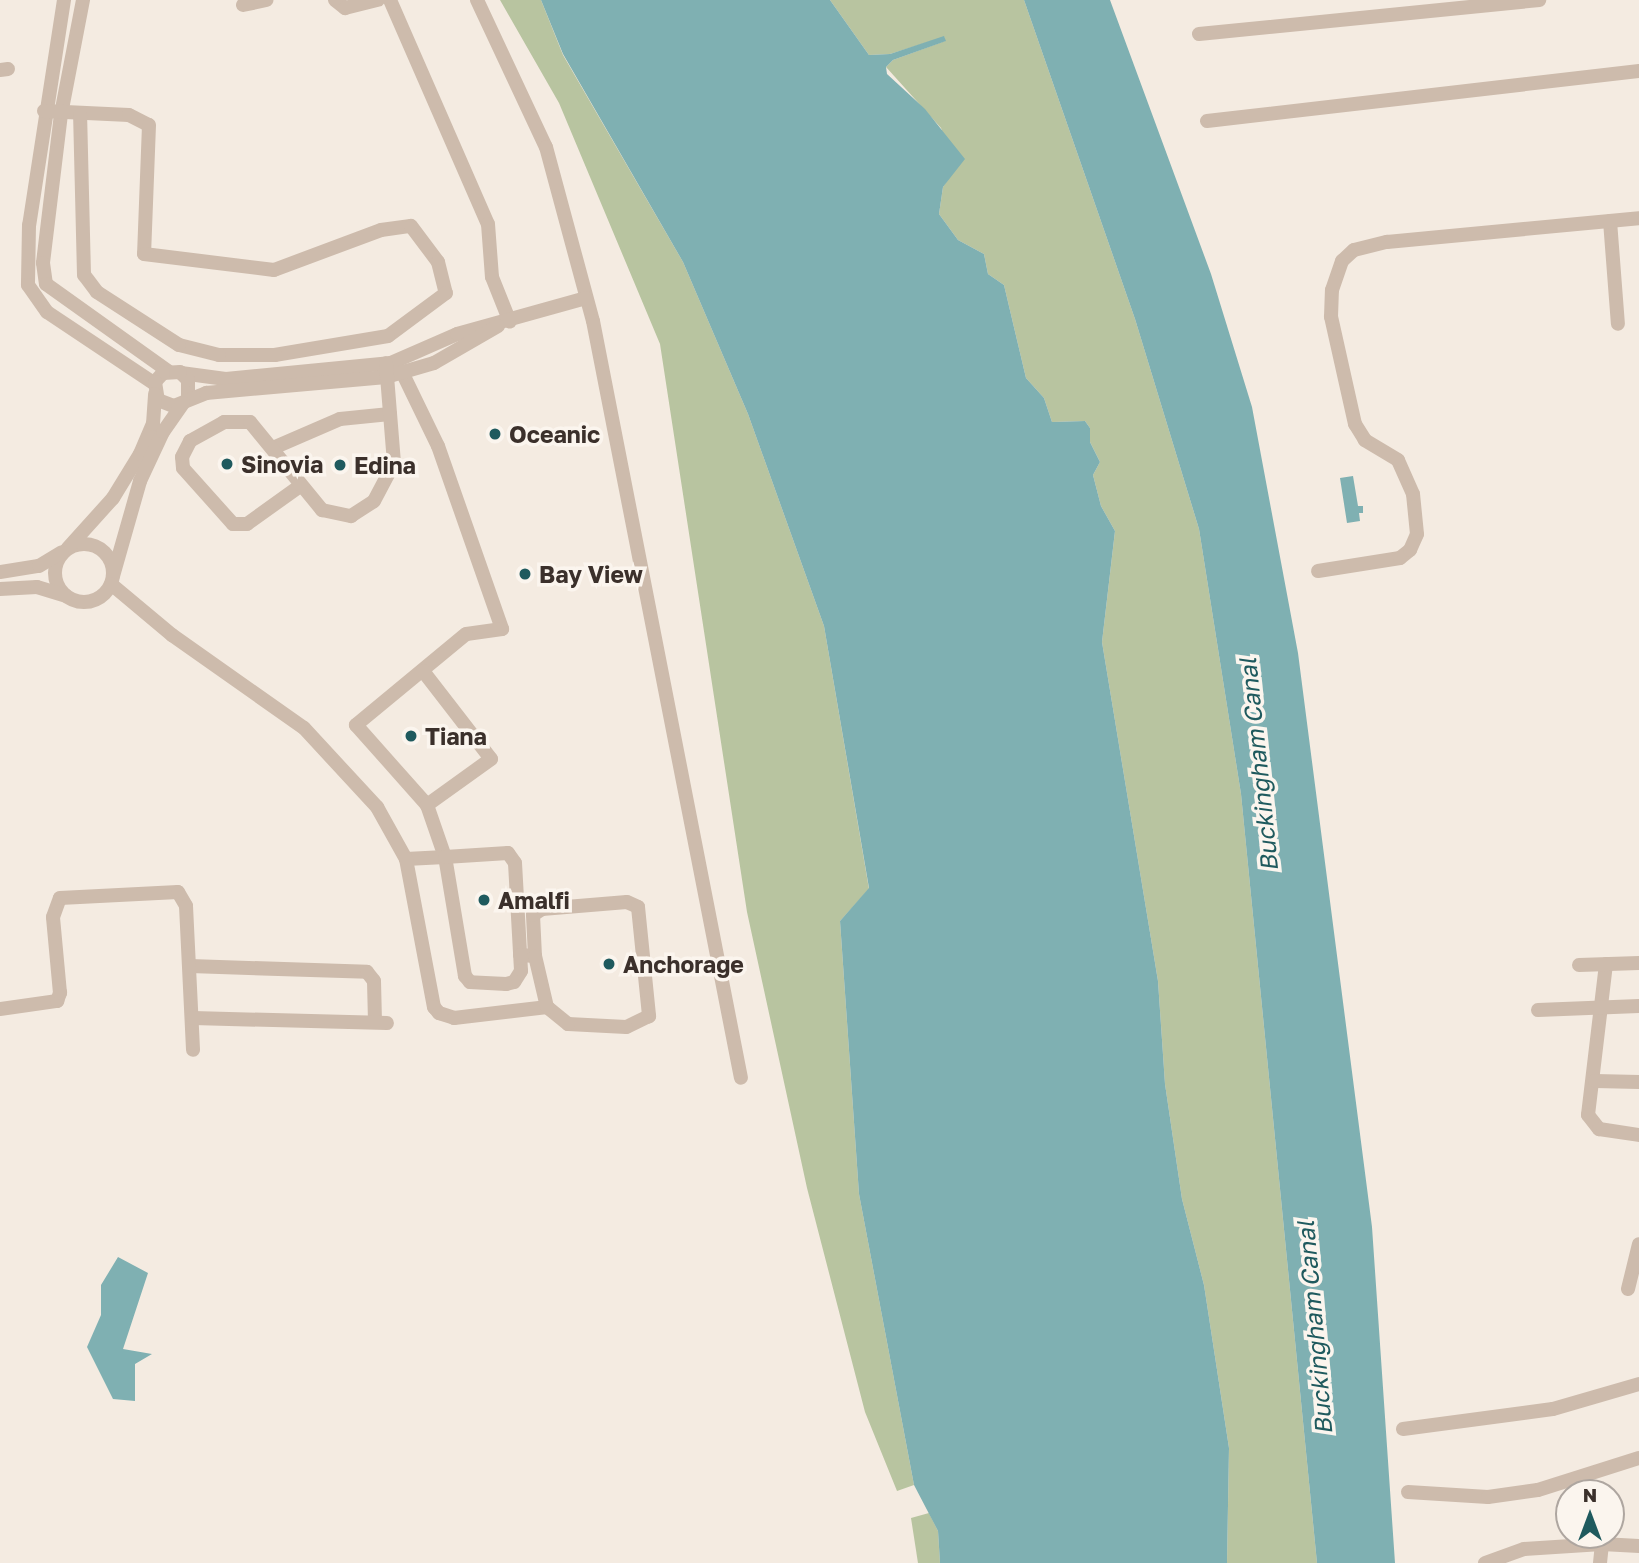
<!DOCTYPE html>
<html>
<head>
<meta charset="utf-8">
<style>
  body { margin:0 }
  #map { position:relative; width:1639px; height:1563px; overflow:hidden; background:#f4ebe1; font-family:"Golos Text",sans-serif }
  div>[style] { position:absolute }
  .green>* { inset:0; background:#b8c4a0 }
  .water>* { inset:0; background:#7fb0b2 }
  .minor>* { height:14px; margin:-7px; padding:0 7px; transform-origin:7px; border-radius:7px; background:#cdbbac }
  .minor>.ring { margin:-7px; padding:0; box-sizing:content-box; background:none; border:14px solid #cdbbac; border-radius:50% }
  .dots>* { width:19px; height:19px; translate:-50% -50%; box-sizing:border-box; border:4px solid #fbf5ee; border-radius:50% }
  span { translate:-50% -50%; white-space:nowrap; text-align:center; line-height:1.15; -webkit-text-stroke:7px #fbf5ee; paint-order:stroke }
  .poi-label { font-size:23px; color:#3b302b; font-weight:700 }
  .left { translate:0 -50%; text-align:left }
  .water-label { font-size:24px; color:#1f5a5e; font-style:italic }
  .north { position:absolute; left:1555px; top:1479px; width:70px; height:70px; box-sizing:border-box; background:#fbf5ee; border:2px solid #aea6a0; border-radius:50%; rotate:0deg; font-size:19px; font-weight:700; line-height:28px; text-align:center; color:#3b302b }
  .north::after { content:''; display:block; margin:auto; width:24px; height:32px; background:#1f5a5e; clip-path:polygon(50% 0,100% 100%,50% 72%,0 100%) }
</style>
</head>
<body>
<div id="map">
  <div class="green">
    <i style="clip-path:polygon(500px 0,541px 0,563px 55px,683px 262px,748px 414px,824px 626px,869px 889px,840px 921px,859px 1194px,914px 1485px,897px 1491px,865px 1412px,807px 1188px,747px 912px,660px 344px,559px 103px)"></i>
    <i style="clip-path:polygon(830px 0,1024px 0,1135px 319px,1199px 529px,1241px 794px,1317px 1563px,1227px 1563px,1229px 1448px,1204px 1285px,1182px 1199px,1165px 1084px,1158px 981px,1102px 642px,1115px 531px,1101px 506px,1093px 475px,1100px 462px,1090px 442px,1090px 428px,1085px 421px,1052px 422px,1044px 398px,1026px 378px,1004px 285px,988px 274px,984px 254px,958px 240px,939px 214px,943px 187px,956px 167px,941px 128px,886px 67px,893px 60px,945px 41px,944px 37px,890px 54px,869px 55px)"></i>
    <i style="clip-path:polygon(929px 1513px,938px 1531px,940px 1563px,918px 1563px,911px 1518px)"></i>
  </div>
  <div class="water">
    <i style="clip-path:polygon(541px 0,830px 0,869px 55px,890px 54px,944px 36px,946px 41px,893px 60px,886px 67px,887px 74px,925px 109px,965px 159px,943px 187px,939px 214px,958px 240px,984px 254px,988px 274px,1004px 285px,1026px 378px,1044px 398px,1052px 422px,1085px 421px,1090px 428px,1090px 442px,1100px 462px,1093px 475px,1101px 506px,1115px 531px,1102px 642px,1158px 981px,1165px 1084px,1182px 1199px,1204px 1285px,1229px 1448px,1227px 1563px,940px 1563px,938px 1531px,914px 1485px,859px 1194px,840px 921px,869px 888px,824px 626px,748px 414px,683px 262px,563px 54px)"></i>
    <i style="clip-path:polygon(1024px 0,1110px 0,1211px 274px,1252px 407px,1298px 653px,1372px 1227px,1395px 1563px,1317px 1563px,1241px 794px,1199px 529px,1135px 319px)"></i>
    <i style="clip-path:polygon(1353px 476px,1358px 506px,1363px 506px,1363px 513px,1359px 513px,1360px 521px,1347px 523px,1340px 478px)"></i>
    <i style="clip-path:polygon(118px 1257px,148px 1273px,123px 1349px,152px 1354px,135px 1364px,135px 1401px,113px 1399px,87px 1347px,101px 1315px,101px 1285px)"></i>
  </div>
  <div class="minor">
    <i style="left:64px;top:0;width:228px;rotate:98.8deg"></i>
    <i style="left:29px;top:225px;width:60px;rotate:91deg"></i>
    <i style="left:28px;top:285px;width:33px;rotate:55deg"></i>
    <i style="left:47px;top:312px;width:130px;rotate:33.7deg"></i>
    <i style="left:83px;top:0;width:116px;rotate:100.9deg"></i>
    <i style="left:61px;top:114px;width:150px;rotate:96.9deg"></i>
    <i style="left:43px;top:263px;width:21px;rotate:82deg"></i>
    <i style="left:46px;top:284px;width:150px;rotate:35.5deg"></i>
    <i style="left:335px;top:0;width:13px;rotate:39deg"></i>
    <i style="left:345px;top:8px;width:34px;rotate:-14deg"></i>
    <i style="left:390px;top:0;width:244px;rotate:66.4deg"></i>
    <i style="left:488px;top:224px;width:53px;rotate:85.7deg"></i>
    <i style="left:492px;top:277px;width:48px;rotate:68.2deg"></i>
    <i style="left:477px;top:0;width:162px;rotate:64.9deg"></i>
    <i style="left:546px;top:147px;width:180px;rotate:74.9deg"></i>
    <i style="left:593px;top:321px;width:771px;rotate:78.94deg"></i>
    <i style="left:243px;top:5px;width:24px;rotate:-12deg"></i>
    <i style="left:1199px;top:34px;width:342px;rotate:-5.7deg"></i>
    <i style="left:0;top:70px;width:8px;rotate:-7deg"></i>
    <i style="left:44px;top:111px;width:85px;rotate:2.7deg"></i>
    <i style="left:129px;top:115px;width:22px;rotate:27deg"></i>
    <i style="left:149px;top:125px;width:129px;rotate:92.2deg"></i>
    <i style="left:144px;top:254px;width:131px;rotate:7deg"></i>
    <i style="left:274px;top:270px;width:114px;rotate:-20.5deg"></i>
    <i style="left:381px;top:230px;width:30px;rotate:-8deg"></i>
    <i style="left:411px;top:226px;width:45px;rotate:53.1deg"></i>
    <i style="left:438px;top:262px;width:32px;rotate:76deg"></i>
    <i style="left:446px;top:293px;width:72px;rotate:143.4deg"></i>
    <i style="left:388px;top:336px;width:115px;rotate:170.5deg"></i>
    <i style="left:275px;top:355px;width:56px;rotate:180deg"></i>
    <i style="left:219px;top:355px;width:41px;rotate:-166deg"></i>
    <i style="left:179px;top:345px;width:98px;rotate:-147.1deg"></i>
    <i style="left:97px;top:292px;width:21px;rotate:-127deg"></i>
    <i style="left:84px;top:275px;width:160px;rotate:-91.4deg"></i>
    <i style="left:1207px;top:121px;width:435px;rotate:-6.6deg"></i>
    <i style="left:1610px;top:221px;width:103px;rotate:85.6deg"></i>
    <i style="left:181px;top:373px;width:45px;rotate:7.6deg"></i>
    <i style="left:226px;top:379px;width:166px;rotate:-5.5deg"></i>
    <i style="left:391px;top:363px;width:72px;rotate:-23.7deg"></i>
    <i style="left:457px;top:334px;width:134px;rotate:-15.6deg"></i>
    <i style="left:403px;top:374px;width:80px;rotate:64.1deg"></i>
    <i style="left:438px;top:446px;width:194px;rotate:70.7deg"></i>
    <i style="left:502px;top:629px;width:36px;rotate:172deg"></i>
    <i style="left:466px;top:634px;width:143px;rotate:140.4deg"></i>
    <i style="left:356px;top:725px;width:107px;rotate:48.4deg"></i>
    <i style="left:427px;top:805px;width:55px;rotate:70.9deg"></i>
    <i style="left:445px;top:857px;width:39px;rotate:177deg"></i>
    <i style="left:188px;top:397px;width:17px;rotate:-90deg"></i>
    <i style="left:188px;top:380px;width:11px;rotate:-135deg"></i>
    <i style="left:180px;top:372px;width:17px;rotate:177deg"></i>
    <i style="left:163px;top:373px;width:12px;rotate:132deg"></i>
    <i style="left:155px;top:382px;width:18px;rotate:81deg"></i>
    <i style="left:158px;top:400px;width:17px;rotate:21deg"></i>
    <i style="left:174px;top:406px;width:35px;rotate:-22deg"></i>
    <i style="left:206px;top:393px;width:181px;rotate:-5.1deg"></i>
    <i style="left:386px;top:377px;width:50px;rotate:-16.3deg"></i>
    <i style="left:434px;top:363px;width:74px;rotate:-30deg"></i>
    <i style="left:273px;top:448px;width:73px;rotate:-23.4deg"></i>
    <i style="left:340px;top:419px;width:50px;rotate:-5.7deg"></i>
    <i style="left:300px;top:486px;width:65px;rotate:144.4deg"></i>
    <i style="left:247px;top:524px;width:14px;rotate:180deg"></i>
    <i style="left:233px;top:524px;width:75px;rotate:-131.8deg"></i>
    <i style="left:183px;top:468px;width:11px;rotate:-95deg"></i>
    <i style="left:182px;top:457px;width:18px;rotate:-63deg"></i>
    <i style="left:190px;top:441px;width:39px;rotate:-29deg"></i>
    <i style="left:224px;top:422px;width:26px"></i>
    <i style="left:250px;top:422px;width:114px;rotate:50.7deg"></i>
    <i style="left:322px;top:510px;width:30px;rotate:12deg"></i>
    <i style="left:351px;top:516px;width:27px;rotate:-33deg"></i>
    <i style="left:374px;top:501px;width:43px;rotate:-62.2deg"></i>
    <i style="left:394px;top:463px;width:100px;rotate:-94.6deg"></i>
    <i class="ring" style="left:55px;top:544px;width:44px;height:44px"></i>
    <i style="left:68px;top:548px;width:67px;rotate:-48deg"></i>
    <i style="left:113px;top:498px;width:52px;rotate:-58.5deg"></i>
    <i style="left:140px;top:454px;width:33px;rotate:-67deg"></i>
    <i style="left:153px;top:424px;width:30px;rotate:-86deg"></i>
    <i style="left:1318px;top:571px;width:83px;rotate:-9deg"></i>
    <i style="left:1400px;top:558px;width:13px;rotate:-39deg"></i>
    <i style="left:1410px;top:550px;width:17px;rotate:-66deg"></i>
    <i style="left:1417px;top:534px;width:40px;rotate:-95.7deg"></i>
    <i style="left:1413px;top:494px;width:37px;rotate:-114deg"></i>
    <i style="left:1398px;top:460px;width:39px;rotate:-149deg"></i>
    <i style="left:1365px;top:440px;width:19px;rotate:-122deg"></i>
    <i style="left:1355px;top:424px;width:110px;rotate:-102.6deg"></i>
    <i style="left:1331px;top:317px;width:27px;rotate:-88deg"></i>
    <i style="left:1332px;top:290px;width:31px;rotate:-71deg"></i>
    <i style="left:1342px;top:261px;width:16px;rotate:-43deg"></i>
    <i style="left:1354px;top:250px;width:34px;rotate:-14deg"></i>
    <i style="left:1387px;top:242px;width:253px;rotate:-5.4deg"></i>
    <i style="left:0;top:572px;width:39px;rotate:-9deg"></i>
    <i style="left:39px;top:566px;width:26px;rotate:-31deg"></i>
    <i style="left:113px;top:576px;width:99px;rotate:-74.1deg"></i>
    <i style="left:140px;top:481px;width:54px;rotate:-64.9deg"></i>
    <i style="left:163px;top:432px;width:35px;rotate:-55deg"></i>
    <i style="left:111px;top:584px;width:80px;rotate:39.9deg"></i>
    <i style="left:172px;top:635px;width:161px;rotate:35.2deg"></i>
    <i style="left:304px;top:728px;width:108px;rotate:47.3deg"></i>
    <i style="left:377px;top:807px;width:60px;rotate:60.9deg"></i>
    <i style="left:406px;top:859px;width:151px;rotate:79.3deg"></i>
    <i style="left:434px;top:1007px;width:8px;rotate:50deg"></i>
    <i style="left:439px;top:1013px;width:16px;rotate:18deg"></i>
    <i style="left:454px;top:1018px;width:94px;rotate:-6.7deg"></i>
    <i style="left:0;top:589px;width:37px;rotate:-3deg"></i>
    <i style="left:37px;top:587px;width:30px;rotate:17deg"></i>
    <i style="left:423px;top:671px;width:111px;rotate:52.3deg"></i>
    <i style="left:491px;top:759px;width:79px;rotate:144.3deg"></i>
    <i style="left:508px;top:853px;width:12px;rotate:55deg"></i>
    <i style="left:515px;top:863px;width:108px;rotate:86.8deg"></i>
    <i style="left:521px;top:971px;width:13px;rotate:122deg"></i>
    <i style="left:514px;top:982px;width:8px;rotate:166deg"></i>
    <i style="left:506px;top:984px;width:36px;rotate:-177deg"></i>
    <i style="left:470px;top:982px;width:8px;rotate:-130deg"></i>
    <i style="left:465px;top:976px;width:121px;rotate:-99.5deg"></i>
    <i style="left:445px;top:857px;width:63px;rotate:-3.6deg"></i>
    <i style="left:520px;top:955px;width:15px;rotate:4deg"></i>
    <i style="left:535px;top:956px;width:41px;rotate:-92.8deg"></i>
    <i style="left:533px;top:915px;width:11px;rotate:-34deg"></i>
    <i style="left:542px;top:909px;width:85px;rotate:-4.7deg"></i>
    <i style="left:627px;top:902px;width:12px;rotate:24deg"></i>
    <i style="left:638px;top:907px;width:110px;rotate:84.2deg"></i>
    <i style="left:649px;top:1016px;width:25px;rotate:154deg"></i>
    <i style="left:626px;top:1027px;width:58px;rotate:-177deg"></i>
    <i style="left:568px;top:1024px;width:27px;rotate:-141deg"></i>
    <i style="left:547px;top:1007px;width:52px;rotate:-103.2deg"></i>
    <i style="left:1606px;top:964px;width:152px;rotate:96.8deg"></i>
    <i style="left:1588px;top:1115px;width:18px;rotate:52deg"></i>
    <i style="left:1599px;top:1129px;width:40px;rotate:8.5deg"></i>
    <i style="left:1579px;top:965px;width:60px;rotate:-1.9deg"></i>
    <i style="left:190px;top:966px;width:177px;rotate:1.9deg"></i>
    <i style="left:367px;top:972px;width:11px;rotate:52deg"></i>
    <i style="left:374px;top:981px;width:41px;rotate:88.6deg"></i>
    <i style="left:0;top:1009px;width:58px;rotate:-8deg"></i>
    <i style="left:57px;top:1001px;width:9px;rotate:-69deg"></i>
    <i style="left:60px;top:993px;width:76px;rotate:-95.3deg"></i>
    <i style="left:53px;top:917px;width:20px;rotate:-70deg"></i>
    <i style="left:60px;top:898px;width:118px;rotate:-2.9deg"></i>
    <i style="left:178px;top:892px;width:16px;rotate:60deg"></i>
    <i style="left:186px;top:906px;width:144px;rotate:87.2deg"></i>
    <i style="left:1538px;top:1010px;width:101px;rotate:-2.3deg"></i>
    <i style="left:193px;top:1018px;width:194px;rotate:1.5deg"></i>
    <i style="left:1595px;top:1081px;width:44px;rotate:1.3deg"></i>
    <i style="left:1628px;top:1289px;width:46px;rotate:-76.3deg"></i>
    <i style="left:1403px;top:1429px;width:151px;rotate:-7.6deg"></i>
    <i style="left:1553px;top:1409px;width:90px;rotate:-16.2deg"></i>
    <i style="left:1408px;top:1492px;width:80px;rotate:3.6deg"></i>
    <i style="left:1488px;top:1497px;width:50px;rotate:-8deg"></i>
    <i style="left:1538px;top:1490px;width:106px;rotate:-17.6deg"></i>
    <i style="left:1485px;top:1563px;width:41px;rotate:-19.7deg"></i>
    <i style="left:1524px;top:1549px;width:78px;rotate:-3.7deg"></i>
    <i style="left:1602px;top:1544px;width:37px;rotate:3deg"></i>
    <i style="left:1600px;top:1563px;width:19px;rotate:-84deg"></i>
  </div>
  <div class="dots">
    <i style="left:495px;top:434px;background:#1f5a5e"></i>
    <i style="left:227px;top:464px;background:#1f5a5e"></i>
    <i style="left:340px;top:465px;background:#1f5a5e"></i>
    <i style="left:525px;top:574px;background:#1f5a5e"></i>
    <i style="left:411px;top:736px;background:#1f5a5e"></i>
    <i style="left:484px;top:900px;background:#1f5a5e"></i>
    <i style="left:609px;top:964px;background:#1f5a5e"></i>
  </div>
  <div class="poi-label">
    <span class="left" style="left:509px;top:434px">Oceanic</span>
    <span class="left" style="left:241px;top:464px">Sinovia</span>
    <span class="left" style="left:354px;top:465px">Edina</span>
    <span class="left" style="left:539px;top:574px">Bay View</span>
    <span class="left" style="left:425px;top:736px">Tiana</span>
    <span class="left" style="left:498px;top:900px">Amalfi</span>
    <span class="left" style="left:623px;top:964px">Anchorage</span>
  </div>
  <div class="water-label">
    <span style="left:1258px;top:765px;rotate:-96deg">Buckingham Canal</span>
    <span style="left:1314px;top:1328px;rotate:-95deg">Buckingham Canal</span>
  </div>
  <div class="north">N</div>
</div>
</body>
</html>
